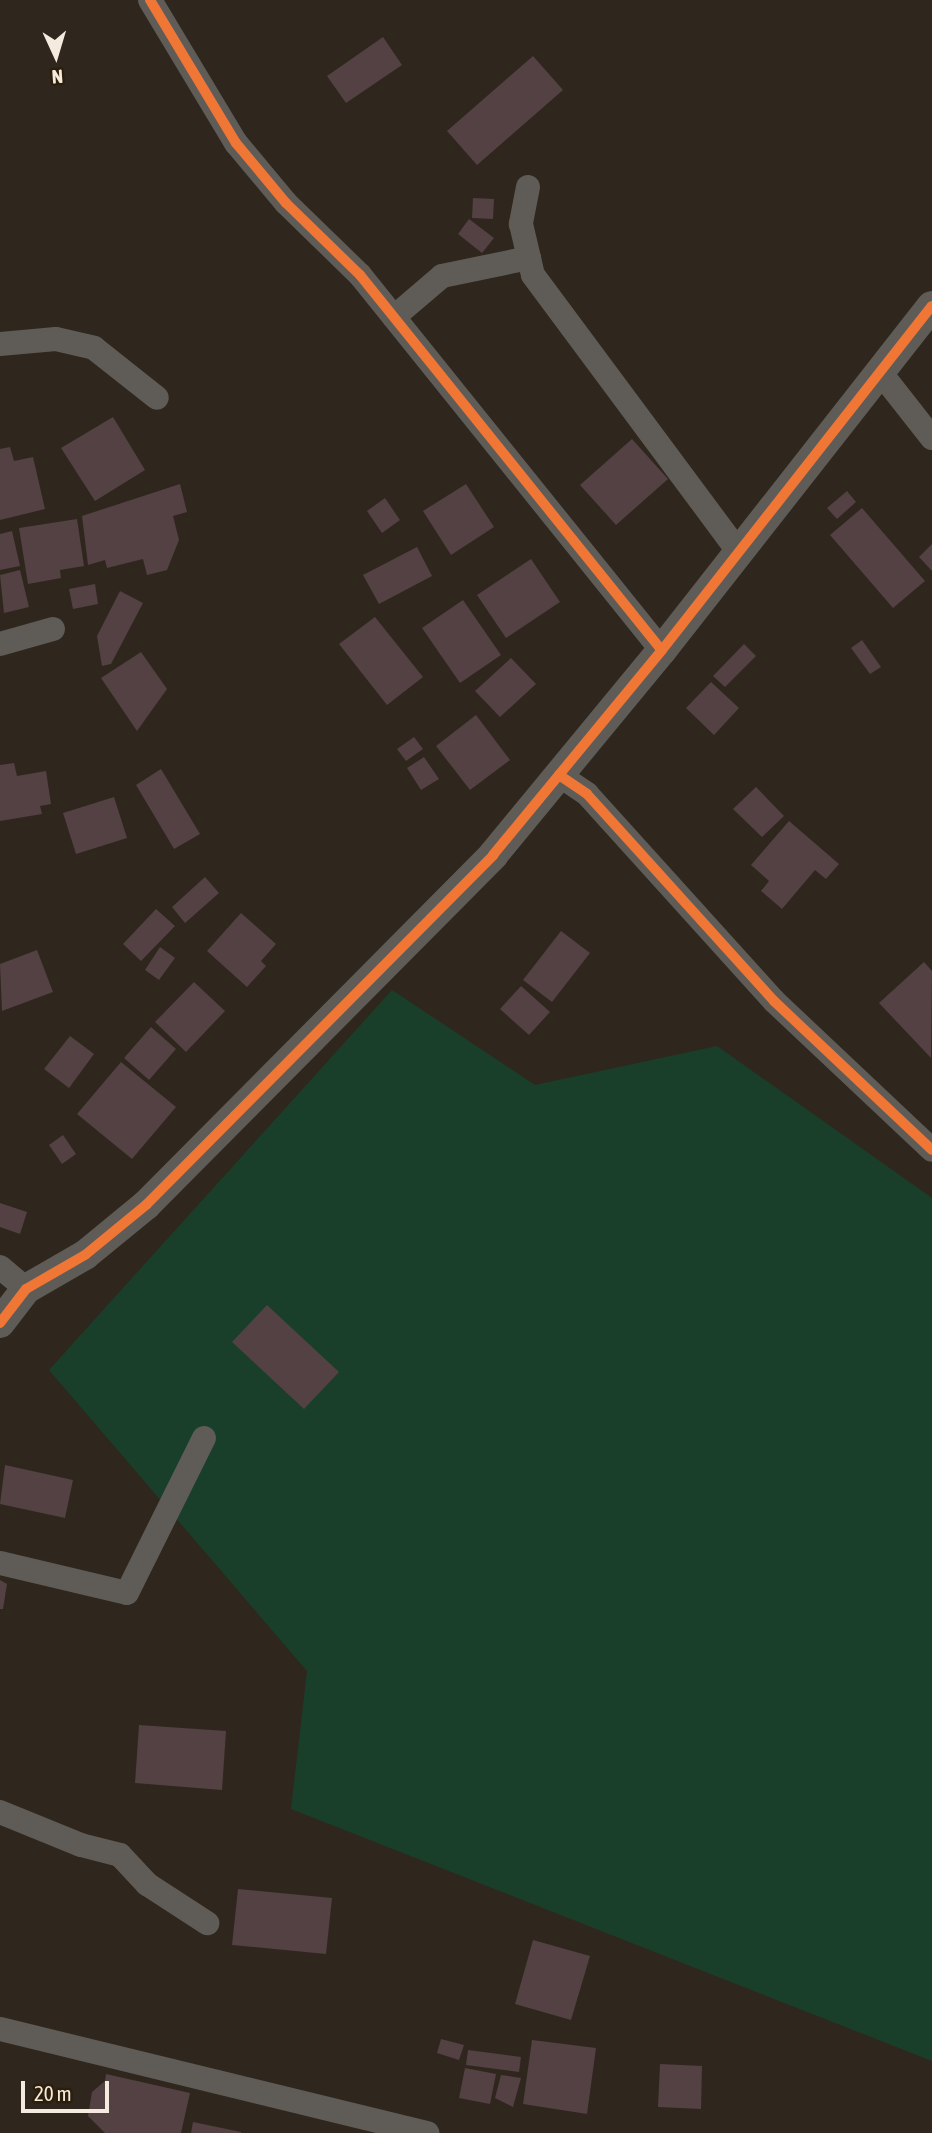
<!DOCTYPE html>
<html>
<head>
<meta charset="utf-8">
<style>
  body { margin:0 }
  #map { position:relative; width:932px; height:2133px; overflow:hidden; background:#2f271d; font-family:"Asap Condensed",sans-serif }
  div>[style] { position:absolute }
  .green>* { inset:0; background:#193f2a }
  .building>* { inset:0; background:#534143 }
  .minor>* { height:24px; margin:-12px; padding:0 12px; transform-origin:12px; border-radius:12px; background:#5f5c57 }
  .tertiary>* { height:30px; margin:-15px; padding:0 15px; transform-origin:15px; border-radius:15px; background:#5f5c57 }
  .cycleway>* { height:10px; margin:-5px; padding:0 5px; transform-origin:5px; border-radius:5px; background:#f07635 }
  span { translate:-50% -50%; white-space:nowrap; text-align:center; line-height:1.15; -webkit-text-stroke:5px #2d1e0b; paint-order:stroke }
  .north { position:absolute; left:21px; top:21px; width:70px; height:70px; -webkit-text-stroke:5px #2d1e0b; paint-order:stroke; rotate:176deg; font-size:19px; font-weight:700; line-height:28px; text-align:center; color:#f4eade }
  .north::after { content:''; display:block; margin:auto; width:24px; height:32px; background:#f4eade; clip-path:polygon(50% 0,100% 100%,50% 72%,0 100%) }
  .scale { position:absolute; left:21px; top:2081px; width:88px; height:32px; box-sizing:border-box; border:4px solid #f4eade; border-top:0; padding-left:9px; font-size:21px; line-height:24px; white-space:nowrap; color:#f4eade; -webkit-text-stroke:5px #2d1e0b; paint-order:stroke }
</style>
</head>
<body>
<div id="map">
  <div class="green">
    <i style="clip-path:polygon(392px 990px,535px 1085px,717px 1046px,932px 1198px,932px 2061px,291px 1809px,307px 1671px,49px 1370px)"></i>
  </div>
  <div class="building">
    <i style="clip-path:polygon(383px 37px,402px 65px,346px 103px,327px 76px)"></i>
    <i style="clip-path:polygon(533px 56px,563px 90px,477px 165px,447px 131px)"></i>
    <i style="clip-path:polygon(473px 198px,494px 199px,493px 219px,472px 218px)"></i>
    <i style="clip-path:polygon(469px 219px,494px 238px,482px 253px,458px 234px)"></i>
    <i style="clip-path:polygon(113px 417px,145px 470px,95px 501px,61px 448px)"></i>
    <i style="clip-path:polygon(632px 439px,668px 479px,616px 525px,580px 485px)"></i>
    <i style="clip-path:polygon(10px 447px,14px 461px,33px 457px,45px 509px,0 520px,0 449px)"></i>
    <i style="clip-path:polygon(180px 484px,187px 512px,173px 516px,179px 540px,167px 570px,147px 575px,143px 559px,107px 568px,105px 560px,88px 565px,82px 516px)"></i>
    <i style="clip-path:polygon(466px 484px,494px 527px,451px 555px,423px 511px)"></i>
    <i style="clip-path:polygon(847px 491px,856px 502px,837px 519px,827px 508px)"></i>
    <i style="clip-path:polygon(385px 498px,400px 520px,382px 533px,367px 511px)"></i>
    <i style="clip-path:polygon(862px 508px,925px 581px,893px 608px,830px 535px)"></i>
    <i style="clip-path:polygon(77px 519px,84px 566px,60px 570px,61px 578px,28px 584px,19px 528px)"></i>
    <i style="clip-path:polygon(12px 531px,20px 566px,0 570px,0 534px)"></i>
    <i style="clip-path:polygon(932px 544px,932px 571px,919px 557px)"></i>
    <i style="clip-path:polygon(417px 547px,432px 576px,379px 604px,363px 575px)"></i>
    <i style="clip-path:polygon(531px 559px,560px 602px,506px 638px,477px 595px)"></i>
    <i style="clip-path:polygon(20px 570px,29px 607px,4px 613px,0 575px)"></i>
    <i style="clip-path:polygon(95px 584px,98px 604px,73px 609px,69px 589px)"></i>
    <i style="clip-path:polygon(120px 591px,143px 603px,111px 664px,102px 666px,97px 636px)"></i>
    <i style="clip-path:polygon(463px 600px,501px 655px,460px 683px,422px 628px)"></i>
    <i style="clip-path:polygon(375px 617px,423px 677px,387px 705px,339px 644px)"></i>
    <i style="clip-path:polygon(862px 640px,881px 667px,870px 674px,851px 648px)"></i>
    <i style="clip-path:polygon(744px 644px,756px 656px,725px 687px,713px 676px)"></i>
    <i style="clip-path:polygon(141px 652px,167px 689px,137px 731px,101px 678px)"></i>
    <i style="clip-path:polygon(511px 658px,536px 684px,500px 717px,475px 691px)"></i>
    <i style="clip-path:polygon(711px 682px,739px 708px,714px 735px,686px 708px)"></i>
    <i style="clip-path:polygon(476px 715px,510px 760px,470px 790px,436px 746px)"></i>
    <i style="clip-path:polygon(414px 737px,423px 749px,406px 761px,397px 749px)"></i>
    <i style="clip-path:polygon(424px 757px,439px 779px,421px 790px,407px 768px)"></i>
    <i style="clip-path:polygon(14px 763px,17px 776px,46px 771px,51px 804px,40px 806px,42px 814px,0 821px,0 765px)"></i>
    <i style="clip-path:polygon(161px 769px,200px 834px,174px 849px,136px 785px)"></i>
    <i style="clip-path:polygon(756px 787px,784px 816px,762px 837px,733px 809px)"></i>
    <i style="clip-path:polygon(114px 797px,127px 838px,76px 854px,63px 813px)"></i>
    <i style="clip-path:polygon(789px 821px,839px 864px,826px 879px,815px 870px,782px 909px,761px 891px,769px 881px,751px 865px)"></i>
    <i style="clip-path:polygon(205px 877px,219px 893px,185px 923px,172px 907px)"></i>
    <i style="clip-path:polygon(156px 909px,175px 926px,141px 961px,123px 944px)"></i>
    <i style="clip-path:polygon(241px 913px,276px 944px,261px 961px,266px 966px,247px 987px,207px 951px)"></i>
    <i style="clip-path:polygon(561px 931px,590px 953px,552px 1002px,523px 980px)"></i>
    <i style="clip-path:polygon(160px 947px,175px 958px,159px 980px,145px 970px)"></i>
    <i style="clip-path:polygon(37px 950px,53px 992px,2px 1011px,0 964px)"></i>
    <i style="clip-path:polygon(924px 962px,932px 971px,931px 1058px,879px 1003px)"></i>
    <i style="clip-path:polygon(194px 982px,225px 1011px,186px 1052px,155px 1022px)"></i>
    <i style="clip-path:polygon(521px 986px,550px 1012px,529px 1035px,500px 1009px)"></i>
    <i style="clip-path:polygon(151px 1027px,176px 1049px,149px 1080px,124px 1058px)"></i>
    <i style="clip-path:polygon(70px 1036px,94px 1054px,69px 1088px,44px 1069px)"></i>
    <i style="clip-path:polygon(121px 1062px,176px 1107px,132px 1159px,77px 1114px)"></i>
    <i style="clip-path:polygon(63px 1135px,76px 1154px,62px 1164px,49px 1145px)"></i>
    <i style="clip-path:polygon(0 1203px,27px 1212px,20px 1234px,0 1227px)"></i>
    <i style="clip-path:polygon(267px 1305px,339px 1372px,304px 1409px,232px 1342px)"></i>
    <i style="clip-path:polygon(5px 1465px,73px 1480px,65px 1518px,0 1504px)"></i>
    <i style="clip-path:polygon(0 1580px,7px 1584px,3px 1609px,0 1609px)"></i>
    <i style="clip-path:polygon(139px 1725px,226px 1731px,222px 1790px,135px 1783px)"></i>
    <i style="clip-path:polygon(238px 1889px,332px 1898px,326px 1954px,232px 1945px)"></i>
    <i style="clip-path:polygon(533px 1940px,590px 1956px,571px 2020px,515px 2004px)"></i>
    <i style="clip-path:polygon(441px 2039px,464px 2045px,459px 2060px,437px 2053px)"></i>
    <i style="clip-path:polygon(532px 2040px,596px 2048px,587px 2114px,523px 2104px)"></i>
    <i style="clip-path:polygon(468px 2050px,521px 2057px,519px 2072px,466px 2065px)"></i>
    <i style="clip-path:polygon(660px 2064px,702px 2066px,701px 2109px,658px 2107px)"></i>
    <i style="clip-path:polygon(465px 2068px,496px 2074px,490px 2104px,459px 2098px)"></i>
    <i style="clip-path:polygon(106px 2074px,190px 2093px,181px 2133px,105px 2133px,88px 2116px,92px 2092px,105px 2081px)"></i>
    <i style="clip-path:polygon(501px 2075px,521px 2078px,513px 2107px,495px 2098px)"></i>
    <i style="clip-path:polygon(193px 2122px,241px 2132px,241px 2133px,191px 2133px)"></i>
  </div>
  <div class="minor">
    <i style="left:150px;top:0;width:167px;rotate:59deg"></i>
    <i style="left:236px;top:143px;width:78px;rotate:50.2deg"></i>
    <i style="left:286px;top:203px;width:103px;rotate:44.2deg"></i>
    <i style="left:360px;top:275px;width:481px;rotate:51.2deg"></i>
    <i style="left:528px;top:187px;width:38px;rotate:101deg"></i>
    <i style="left:521px;top:224px;width:52px;rotate:76.8deg"></i>
    <i style="left:533px;top:275px;width:345px;rotate:53.4deg"></i>
    <i style="left:394px;top:317px;width:63px;rotate:-40.5deg"></i>
    <i style="left:442px;top:276px;width:89px;rotate:-11.7deg"></i>
    <i style="left:0;top:344px;width:56px;rotate:-5.1deg"></i>
    <i style="left:56px;top:339px;width:39px;rotate:13deg"></i>
    <i style="left:94px;top:348px;width:80px;rotate:38.4deg"></i>
    <i style="left:880px;top:372px;width:84px;rotate:51.8deg"></i>
    <i style="left:0;top:644px;width:55px;rotate:-15.8deg"></i>
    <i style="left:559px;top:775px;width:34px;rotate:34deg"></i>
    <i style="left:587px;top:794px;width:279px;rotate:47.9deg"></i>
    <i style="left:774px;top:1001px;width:217px;rotate:43.3deg"></i>
    <i style="left:0;top:1267px;width:34px;rotate:40deg"></i>
    <i style="left:0;top:1563px;width:130px;rotate:13.3deg"></i>
    <i style="left:127px;top:1593px;width:173px;rotate:-63.6deg"></i>
    <i style="left:0;top:1812px;width:87px;rotate:22.2deg"></i>
    <i style="left:81px;top:1845px;width:40px;rotate:14.4deg"></i>
    <i style="left:120px;top:1855px;width:40px;rotate:47deg"></i>
    <i style="left:147px;top:1884px;width:72px;rotate:33deg"></i>
    <i style="left:0;top:2029px;width:440px;rotate:13.7deg"></i>
  </div>
  <div class="tertiary">
    <i style="left:0;top:1323px;width:43px;rotate:-52.6deg"></i>
    <i style="left:26px;top:1289px;width:68px;rotate:-30deg"></i>
    <i style="left:85px;top:1255px;width:79px;rotate:-39.3deg"></i>
    <i style="left:146px;top:1205px;width:493px;rotate:-45.2deg"></i>
    <i style="left:493px;top:855px;width:266px;rotate:-50.5deg"></i>
    <i style="left:662px;top:650px;width:437px;rotate:-51.9deg"></i>
  </div>
  <div class="cycleway">
    <i style="left:150px;top:0;width:167px;rotate:59deg"></i>
    <i style="left:236px;top:143px;width:78px;rotate:50.2deg"></i>
    <i style="left:286px;top:203px;width:103px;rotate:44.2deg"></i>
    <i style="left:360px;top:275px;width:481px;rotate:51.2deg"></i>
    <i style="left:559px;top:775px;width:34px;rotate:34deg"></i>
    <i style="left:587px;top:794px;width:279px;rotate:47.9deg"></i>
    <i style="left:774px;top:1001px;width:217px;rotate:43.3deg"></i>
    <i style="left:0;top:1323px;width:43px;rotate:-52.6deg"></i>
    <i style="left:26px;top:1289px;width:68px;rotate:-30deg"></i>
    <i style="left:85px;top:1255px;width:79px;rotate:-39.3deg"></i>
    <i style="left:146px;top:1205px;width:493px;rotate:-45.2deg"></i>
    <i style="left:493px;top:855px;width:266px;rotate:-50.5deg"></i>
    <i style="left:662px;top:650px;width:437px;rotate:-51.9deg"></i>
  </div>
  <div class="north">N</div>
  <div class="scale">20 m</div>
</div>
</body>
</html>
